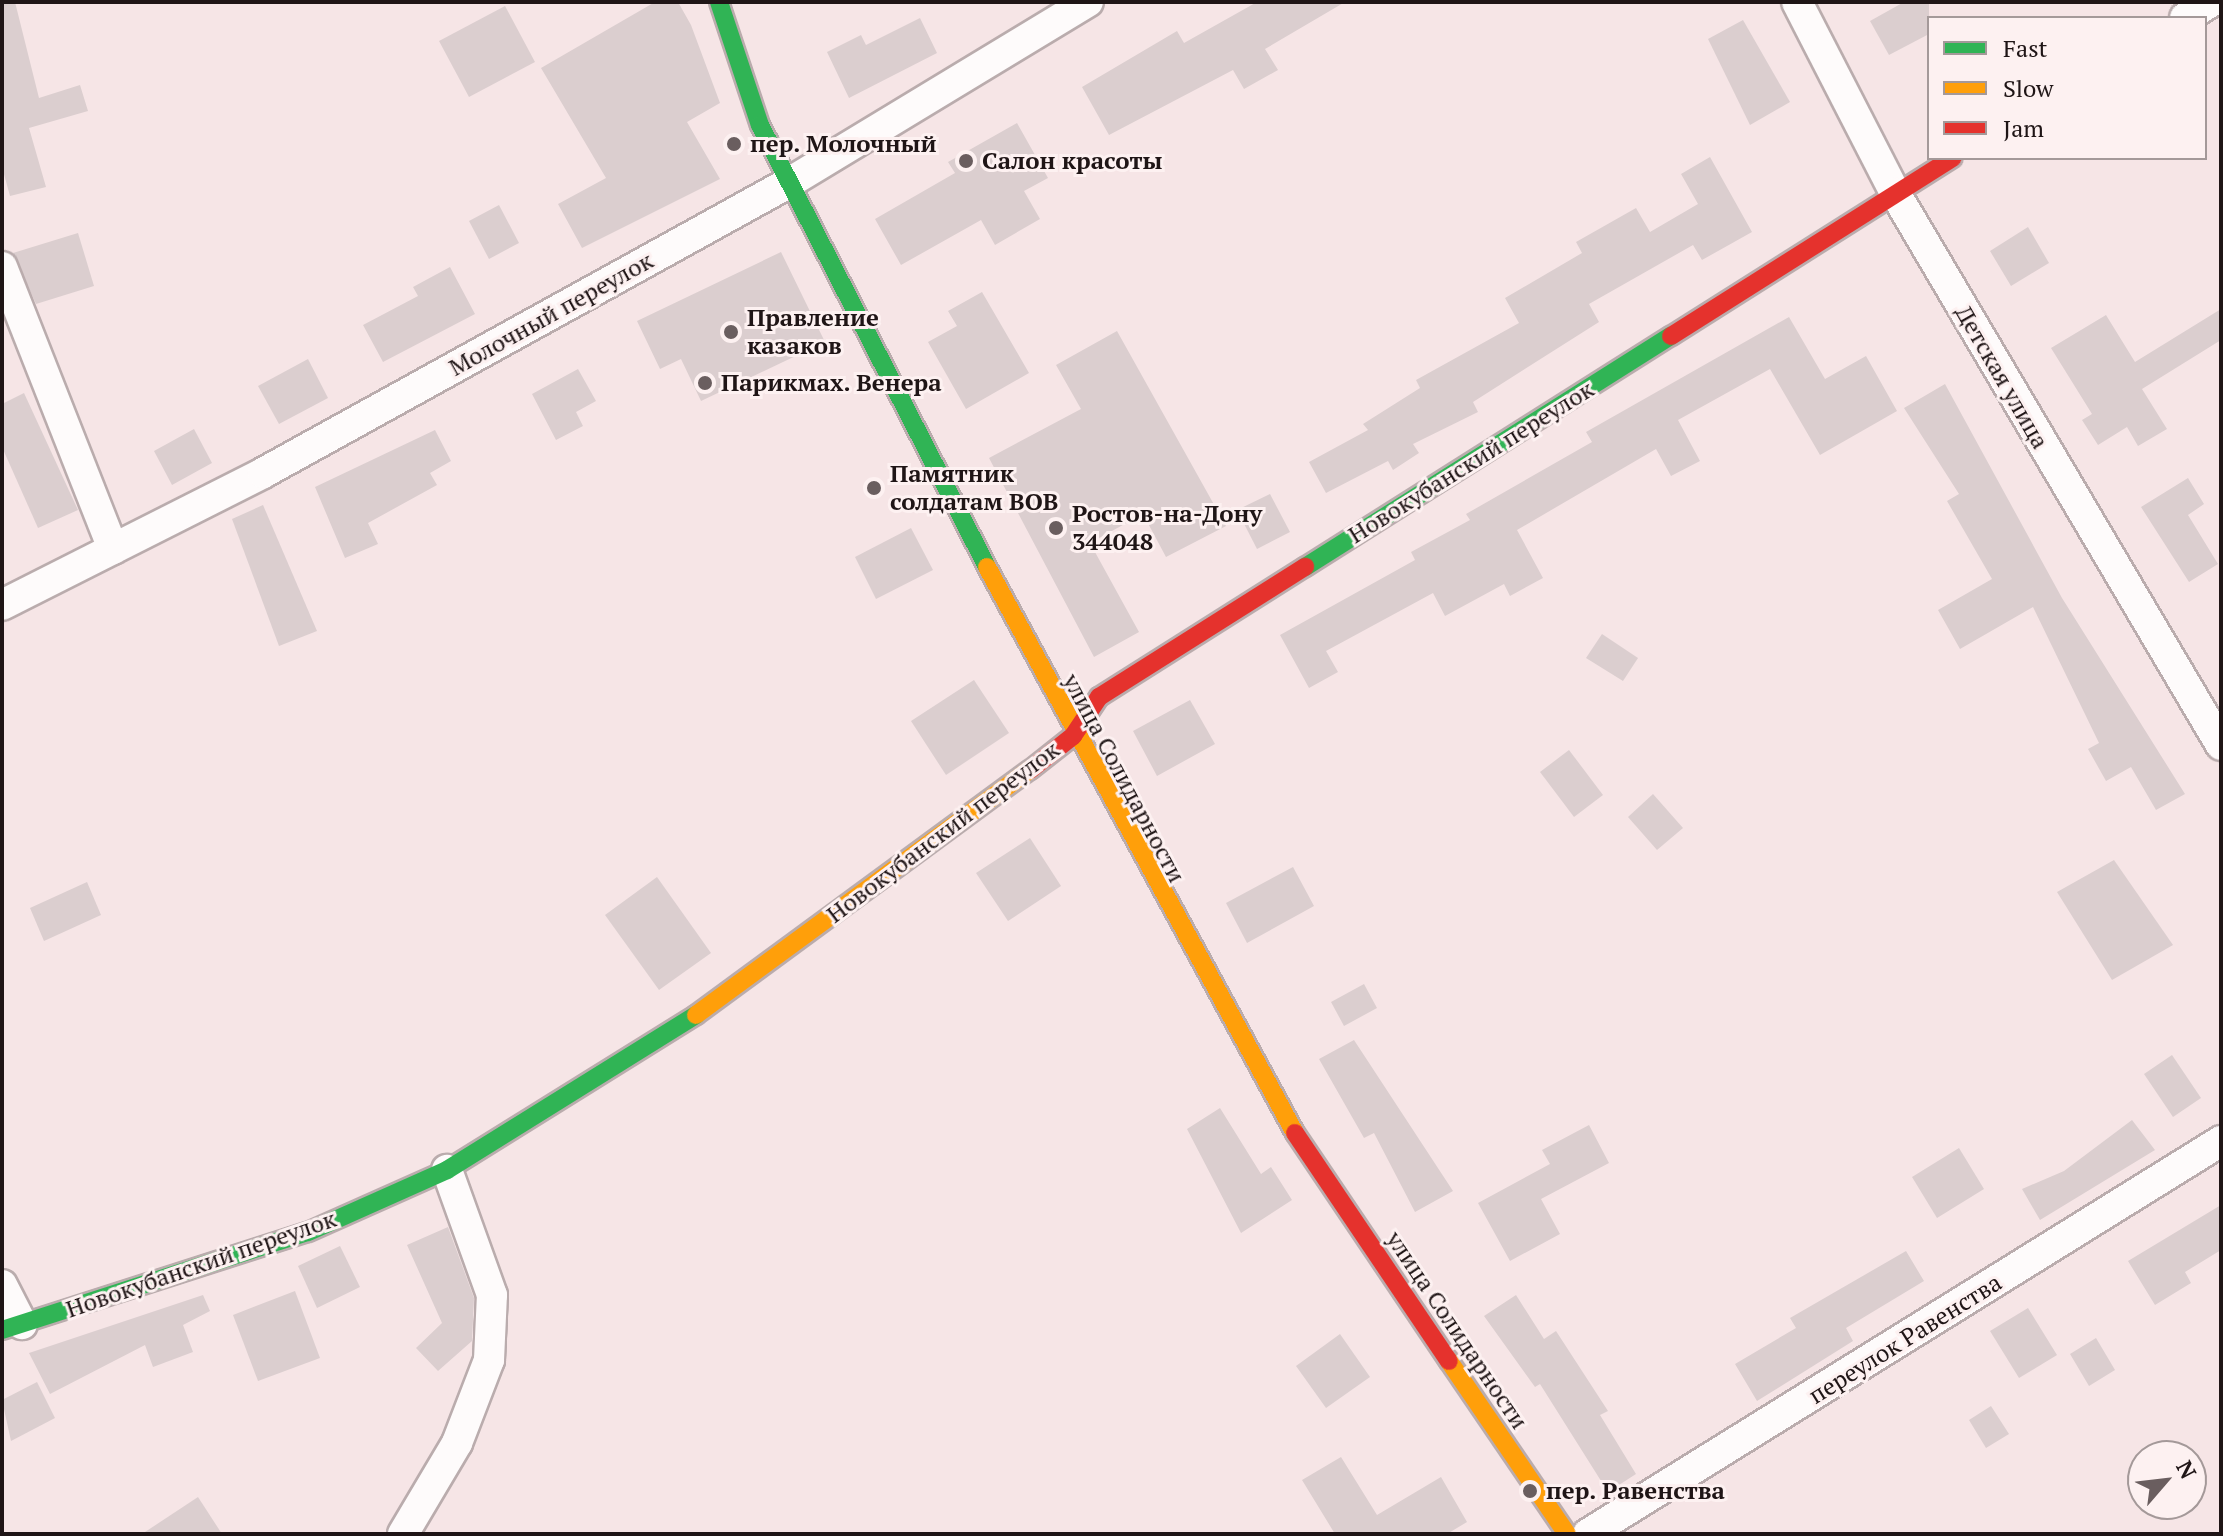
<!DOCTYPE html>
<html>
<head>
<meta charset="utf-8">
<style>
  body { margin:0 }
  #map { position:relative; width:2223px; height:1536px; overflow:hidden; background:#f6e5e6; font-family:"PT Serif",serif }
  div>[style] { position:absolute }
  .building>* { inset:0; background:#dbcecf }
  .roads { filter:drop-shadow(2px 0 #baacad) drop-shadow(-2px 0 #baacad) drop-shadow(0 2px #baacad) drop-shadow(0 -2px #baacad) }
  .street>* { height:30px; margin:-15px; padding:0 15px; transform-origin:15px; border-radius:15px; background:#fefbfb }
  .fast>* { height:18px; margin:-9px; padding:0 9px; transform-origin:9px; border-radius:9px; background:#30b455 }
  .slow>* { height:18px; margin:-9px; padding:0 9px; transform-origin:9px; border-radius:9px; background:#ff9f0a }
  .jam>* { height:18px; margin:-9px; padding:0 9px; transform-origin:9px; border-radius:9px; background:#e5322d }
  .dots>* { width:22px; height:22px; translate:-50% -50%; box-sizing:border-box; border:4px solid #fdf1f1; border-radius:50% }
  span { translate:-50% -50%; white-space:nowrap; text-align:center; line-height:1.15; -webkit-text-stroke:6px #fdf1f1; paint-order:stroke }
  .poi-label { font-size:24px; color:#1f1516; font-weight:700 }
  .left { translate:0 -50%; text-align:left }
  .street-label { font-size:24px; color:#1f1516 }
  .frame { position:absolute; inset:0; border:4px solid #1f1516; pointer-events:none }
  .legend { position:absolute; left:1927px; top:16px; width:280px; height:144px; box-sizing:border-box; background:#fdf1f1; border:2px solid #a49999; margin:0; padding:10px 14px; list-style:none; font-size:24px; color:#1f1516 }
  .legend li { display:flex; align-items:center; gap:16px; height:40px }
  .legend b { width:40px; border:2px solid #a49999 }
  .north { position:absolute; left:2127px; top:1440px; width:80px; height:80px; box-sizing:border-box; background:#fdf1f1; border:2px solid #a49999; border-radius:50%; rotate:62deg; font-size:22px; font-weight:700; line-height:32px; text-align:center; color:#1f1516 }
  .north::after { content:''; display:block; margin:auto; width:28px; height:36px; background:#6a5e5f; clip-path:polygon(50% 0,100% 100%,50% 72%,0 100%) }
</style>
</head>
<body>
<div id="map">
  <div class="building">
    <i style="clip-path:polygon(2px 2px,15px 2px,39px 98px,80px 85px,88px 111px,29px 128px,46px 187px,10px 196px,2px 167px)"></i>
    <i style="clip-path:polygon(655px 2px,678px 2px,691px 25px,720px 103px,687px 122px,720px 179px,582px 248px,558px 204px,606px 178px,541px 68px)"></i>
    <i style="clip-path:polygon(1257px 2px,1345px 2px,1265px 49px,1278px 70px,1244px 89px,1233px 70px,1109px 135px,1082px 87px,1177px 31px,1184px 43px)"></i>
    <i style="clip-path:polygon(1904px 2px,1929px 2px,1929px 34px,1889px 55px,1870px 21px)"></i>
    <i style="clip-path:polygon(505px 6px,535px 62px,469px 97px,439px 41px)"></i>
    <i style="clip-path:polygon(920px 18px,937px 53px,849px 98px,827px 52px,861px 35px,866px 45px)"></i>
    <i style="clip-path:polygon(1743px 20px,1790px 102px,1750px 125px,1708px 39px)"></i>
    <i style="clip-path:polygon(1017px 123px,1048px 178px,1024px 191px,1040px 219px,995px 245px,981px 220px,901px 265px,875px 219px,955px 173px,948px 162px)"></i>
    <i style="clip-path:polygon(1710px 157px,1752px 232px,1702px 260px,1693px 245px,1589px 304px,1599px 322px,1473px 402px,1478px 412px,1413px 444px,1419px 453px,1393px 470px,1388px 461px,1326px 493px,1309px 462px,1368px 430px,1363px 424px,1420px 388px,1416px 380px,1519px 323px,1505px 298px,1582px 253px,1576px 242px,1636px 208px,1650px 232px,1698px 204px,1681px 174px)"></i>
    <i style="clip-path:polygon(499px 205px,519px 243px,489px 259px,469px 221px)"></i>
    <i style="clip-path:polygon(2028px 227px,2049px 263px,2011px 286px,1990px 251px)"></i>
    <i style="clip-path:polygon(78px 233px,94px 286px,36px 304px,13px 253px)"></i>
    <i style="clip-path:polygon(781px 252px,825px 342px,701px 401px,681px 359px,660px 369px,637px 321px)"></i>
    <i style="clip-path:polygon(450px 267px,475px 314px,383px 362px,363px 325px,418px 296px,413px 287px)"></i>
    <i style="clip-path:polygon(982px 292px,1029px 373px,966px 409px,928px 342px,957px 326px,948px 311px)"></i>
    <i style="clip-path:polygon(2221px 309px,2221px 340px,2142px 389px,2167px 429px,2138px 446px,2127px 427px,2098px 445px,2082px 420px,2092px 414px,2051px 348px,2106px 315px,2135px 362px)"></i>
    <i style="clip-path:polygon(1789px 317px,1825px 379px,1866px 356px,1897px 411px,1820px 455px,1770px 369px,1678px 420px,1700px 461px,1671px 476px,1656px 449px,1517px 530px,1543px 578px,1510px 596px,1504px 584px,1445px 616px,1433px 593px,1326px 651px,1338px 672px,1309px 688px,1280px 635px,1415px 560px,1411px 552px,1470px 520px,1466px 514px,1592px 442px,1586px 432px)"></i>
    <i style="clip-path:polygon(1117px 331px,1226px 526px,1166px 557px,1143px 514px,1090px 543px,1139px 632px,1094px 657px,989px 458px,1081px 409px,1056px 365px)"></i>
    <i style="clip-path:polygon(308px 359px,328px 398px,279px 424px,258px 386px)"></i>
    <i style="clip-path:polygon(578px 369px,596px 401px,576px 412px,583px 426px,556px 440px,532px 394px)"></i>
    <i style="clip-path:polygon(1945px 384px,2062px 598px,2185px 794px,2156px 810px,2131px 767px,2106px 781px,2088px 749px,2099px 743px,2033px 607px,1960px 649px,1938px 610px,1992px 579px,1947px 501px,1959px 494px,1904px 408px)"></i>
    <i style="clip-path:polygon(24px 393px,78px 510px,38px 528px,2px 447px,2px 404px)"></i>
    <i style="clip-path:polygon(194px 429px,212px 463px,172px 485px,154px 451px)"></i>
    <i style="clip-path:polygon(435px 430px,451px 461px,430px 473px,437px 485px,368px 523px,378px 544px,345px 558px,315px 487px)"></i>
    <i style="clip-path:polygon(2188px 478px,2204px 504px,2188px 515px,2218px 564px,2189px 582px,2141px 507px)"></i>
    <i style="clip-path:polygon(1270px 494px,1290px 532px,1257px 549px,1237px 510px)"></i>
    <i style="clip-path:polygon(263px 505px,317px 631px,279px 646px,232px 519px)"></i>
    <i style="clip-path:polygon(911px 528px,933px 570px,876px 599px,855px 557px)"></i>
    <i style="clip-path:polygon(1602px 634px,1638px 658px,1623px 681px,1586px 658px)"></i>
    <i style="clip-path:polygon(974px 680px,1009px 733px,946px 775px,911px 721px)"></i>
    <i style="clip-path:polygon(1190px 700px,1215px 744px,1157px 776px,1133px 731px)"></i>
    <i style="clip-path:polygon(1569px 750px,1603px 795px,1574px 817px,1540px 772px)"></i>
    <i style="clip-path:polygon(1653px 794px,1683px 828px,1657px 850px,1628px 817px)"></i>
    <i style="clip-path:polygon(1030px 838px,1061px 886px,1008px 921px,976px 873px)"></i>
    <i style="clip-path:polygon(2114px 860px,2173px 945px,2112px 980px,2057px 892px)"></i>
    <i style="clip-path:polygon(1293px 867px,1314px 906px,1247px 943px,1226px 903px)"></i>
    <i style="clip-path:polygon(657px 877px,711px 953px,659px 990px,605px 915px)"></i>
    <i style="clip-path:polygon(87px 882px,101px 915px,44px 941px,30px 908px)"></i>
    <i style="clip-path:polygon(1364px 984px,1377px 1008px,1344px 1026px,1331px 1002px)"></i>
    <i style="clip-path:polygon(1354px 1040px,1453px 1191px,1415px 1212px,1374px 1133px,1364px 1138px,1319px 1059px)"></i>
    <i style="clip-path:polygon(2172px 1055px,2201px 1098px,2173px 1117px,2144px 1074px)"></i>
    <i style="clip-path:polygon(1220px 1108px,1261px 1174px,1271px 1167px,1292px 1200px,1241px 1233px,1187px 1129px)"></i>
    <i style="clip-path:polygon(2132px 1120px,2155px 1150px,2040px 1220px,2022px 1189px,2064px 1171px)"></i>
    <i style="clip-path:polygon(1589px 1125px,1609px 1163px,1541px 1199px,1560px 1234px,1510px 1261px,1478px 1203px,1550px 1164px,1542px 1150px)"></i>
    <i style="clip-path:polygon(1959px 1148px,1984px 1189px,1937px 1218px,1912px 1177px)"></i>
    <i style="clip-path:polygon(2221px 1205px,2221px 1250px,2185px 1272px,2191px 1283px,2155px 1305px,2128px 1261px)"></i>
    <i style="clip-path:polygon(448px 1227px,474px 1298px,472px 1341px,438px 1371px,416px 1348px,442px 1323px,407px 1245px)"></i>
    <i style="clip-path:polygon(340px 1246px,360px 1287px,317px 1308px,298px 1266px)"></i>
    <i style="clip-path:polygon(1906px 1251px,1924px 1281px,1846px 1328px,1853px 1341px,1757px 1401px,1735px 1364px,1796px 1328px,1790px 1318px)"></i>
    <i style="clip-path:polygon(295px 1291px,320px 1358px,258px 1381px,233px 1315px)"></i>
    <i style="clip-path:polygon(203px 1295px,210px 1311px,183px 1325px,193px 1352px,153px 1367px,145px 1345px,50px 1394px,29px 1353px)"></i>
    <i style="clip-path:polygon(1516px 1295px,1544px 1339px,1556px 1331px,1608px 1411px,1600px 1415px,1636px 1474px,1608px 1492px,1540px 1384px,1535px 1387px,1484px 1316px)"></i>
    <i style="clip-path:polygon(2028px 1308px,2057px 1355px,2019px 1378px,1990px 1331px)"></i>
    <i style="clip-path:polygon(1340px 1334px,1370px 1377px,1326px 1408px,1296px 1366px)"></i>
    <i style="clip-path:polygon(2096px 1338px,2115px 1370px,2089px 1386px,2070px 1354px)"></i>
    <i style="clip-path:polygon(37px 1382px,55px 1418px,11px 1441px,2px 1400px)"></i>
    <i style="clip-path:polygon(1991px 1406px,2009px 1434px,1986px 1448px,1969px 1420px)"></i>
    <i style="clip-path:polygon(1341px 1457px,1377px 1515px,1441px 1477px,1467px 1522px,1447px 1534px,1335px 1534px,1302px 1480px)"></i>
    <i style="clip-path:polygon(198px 1497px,222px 1534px,142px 1534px)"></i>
  </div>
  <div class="roads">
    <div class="street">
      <i style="left:1797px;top:2px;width:215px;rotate:62.8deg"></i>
      <i style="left:1895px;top:193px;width:641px;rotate:59.43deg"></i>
      <i style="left:2185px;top:18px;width:31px;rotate:-32deg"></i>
      <i style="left:2px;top:267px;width:303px;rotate:68.5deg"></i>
      <i style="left:2px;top:605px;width:292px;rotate:-26.8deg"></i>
      <i style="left:263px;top:473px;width:604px;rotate:-28.9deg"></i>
      <i style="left:792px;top:181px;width:346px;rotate:-31.2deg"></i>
      <i style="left:2px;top:1285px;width:44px;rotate:62.9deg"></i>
      <i style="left:403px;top:1534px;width:106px;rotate:-59.3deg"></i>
      <i style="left:457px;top:1443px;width:89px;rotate:-68.9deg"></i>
      <i style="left:489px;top:1360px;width:65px;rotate:-87.4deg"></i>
      <i style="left:492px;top:1295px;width:133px;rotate:-109.8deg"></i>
      <i style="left:1588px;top:1534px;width:745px;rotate:-31.83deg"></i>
    </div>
    <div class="fast">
      <i style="left:719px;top:2px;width:130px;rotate:71.6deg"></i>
      <i style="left:760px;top:125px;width:497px;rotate:62.8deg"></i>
      <i style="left:1305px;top:567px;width:433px;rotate:-32.3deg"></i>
      <i style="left:2px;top:1330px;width:321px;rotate:-17.8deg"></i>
      <i style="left:308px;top:1232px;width:152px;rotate:-24deg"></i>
      <i style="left:447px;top:1170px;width:293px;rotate:-31.9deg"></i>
    </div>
    <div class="slow">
      <i style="left:987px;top:567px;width:644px;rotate:61.45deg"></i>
      <i style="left:696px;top:1015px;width:414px;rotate:-36.3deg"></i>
      <i style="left:1449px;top:1361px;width:209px;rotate:55.7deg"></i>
    </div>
    <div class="jam">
      <i style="left:1671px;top:336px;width:333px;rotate:-32.3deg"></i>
      <i style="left:1030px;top:770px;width:55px;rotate:-38.3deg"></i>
      <i style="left:1073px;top:736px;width:47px;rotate:-56.3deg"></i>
      <i style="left:1099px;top:697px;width:244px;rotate:-32.3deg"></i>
      <i style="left:1295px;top:1133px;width:275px;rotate:56deg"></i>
    </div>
  </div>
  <div class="dots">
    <i style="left:734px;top:144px;background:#6a5e5f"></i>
    <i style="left:966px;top:161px;background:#6a5e5f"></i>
    <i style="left:731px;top:332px;background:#6a5e5f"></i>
    <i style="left:705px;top:383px;background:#6a5e5f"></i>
    <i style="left:874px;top:488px;background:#6a5e5f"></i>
    <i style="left:1056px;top:528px;background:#6a5e5f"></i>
    <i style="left:1530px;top:1491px;background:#6a5e5f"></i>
  </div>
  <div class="poi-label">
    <span class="left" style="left:750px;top:144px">пер. Молочный</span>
    <span class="left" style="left:982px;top:161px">Салон красоты</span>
    <span class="left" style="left:747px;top:332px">Правление<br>казаков</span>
    <span class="left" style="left:721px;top:383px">Парикмах. Венера</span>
    <span class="left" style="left:890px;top:488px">Памятник<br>солдатам ВОВ</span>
    <span class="left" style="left:1072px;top:528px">Ростов-на-Дону<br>344048</span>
    <span class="left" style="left:1546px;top:1491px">пер. Равенства</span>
  </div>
  <div class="street-label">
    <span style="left:551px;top:314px;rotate:-29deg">Молочный переулок</span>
    <span style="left:2002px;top:377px;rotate:60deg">Детская улица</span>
    <span style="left:1471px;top:462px;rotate:-32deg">Новокубанский переулок</span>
    <span style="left:1124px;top:778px;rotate:62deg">улица Солидарности</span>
    <span style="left:943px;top:832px;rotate:-37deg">Новокубанский переулок</span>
    <span style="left:201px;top:1264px;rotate:-19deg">Новокубанский переулок</span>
    <span style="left:1457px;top:1330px;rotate:56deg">улица Солидарности</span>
    <span style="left:1905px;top:1339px;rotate:-32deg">переулок Равенства</span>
  </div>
  <div class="frame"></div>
  <ul class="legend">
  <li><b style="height:10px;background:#30b455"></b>Fast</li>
  <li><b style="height:10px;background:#ff9f0a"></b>Slow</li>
  <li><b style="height:10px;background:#e5322d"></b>Jam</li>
  </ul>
  <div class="north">N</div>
</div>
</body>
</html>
